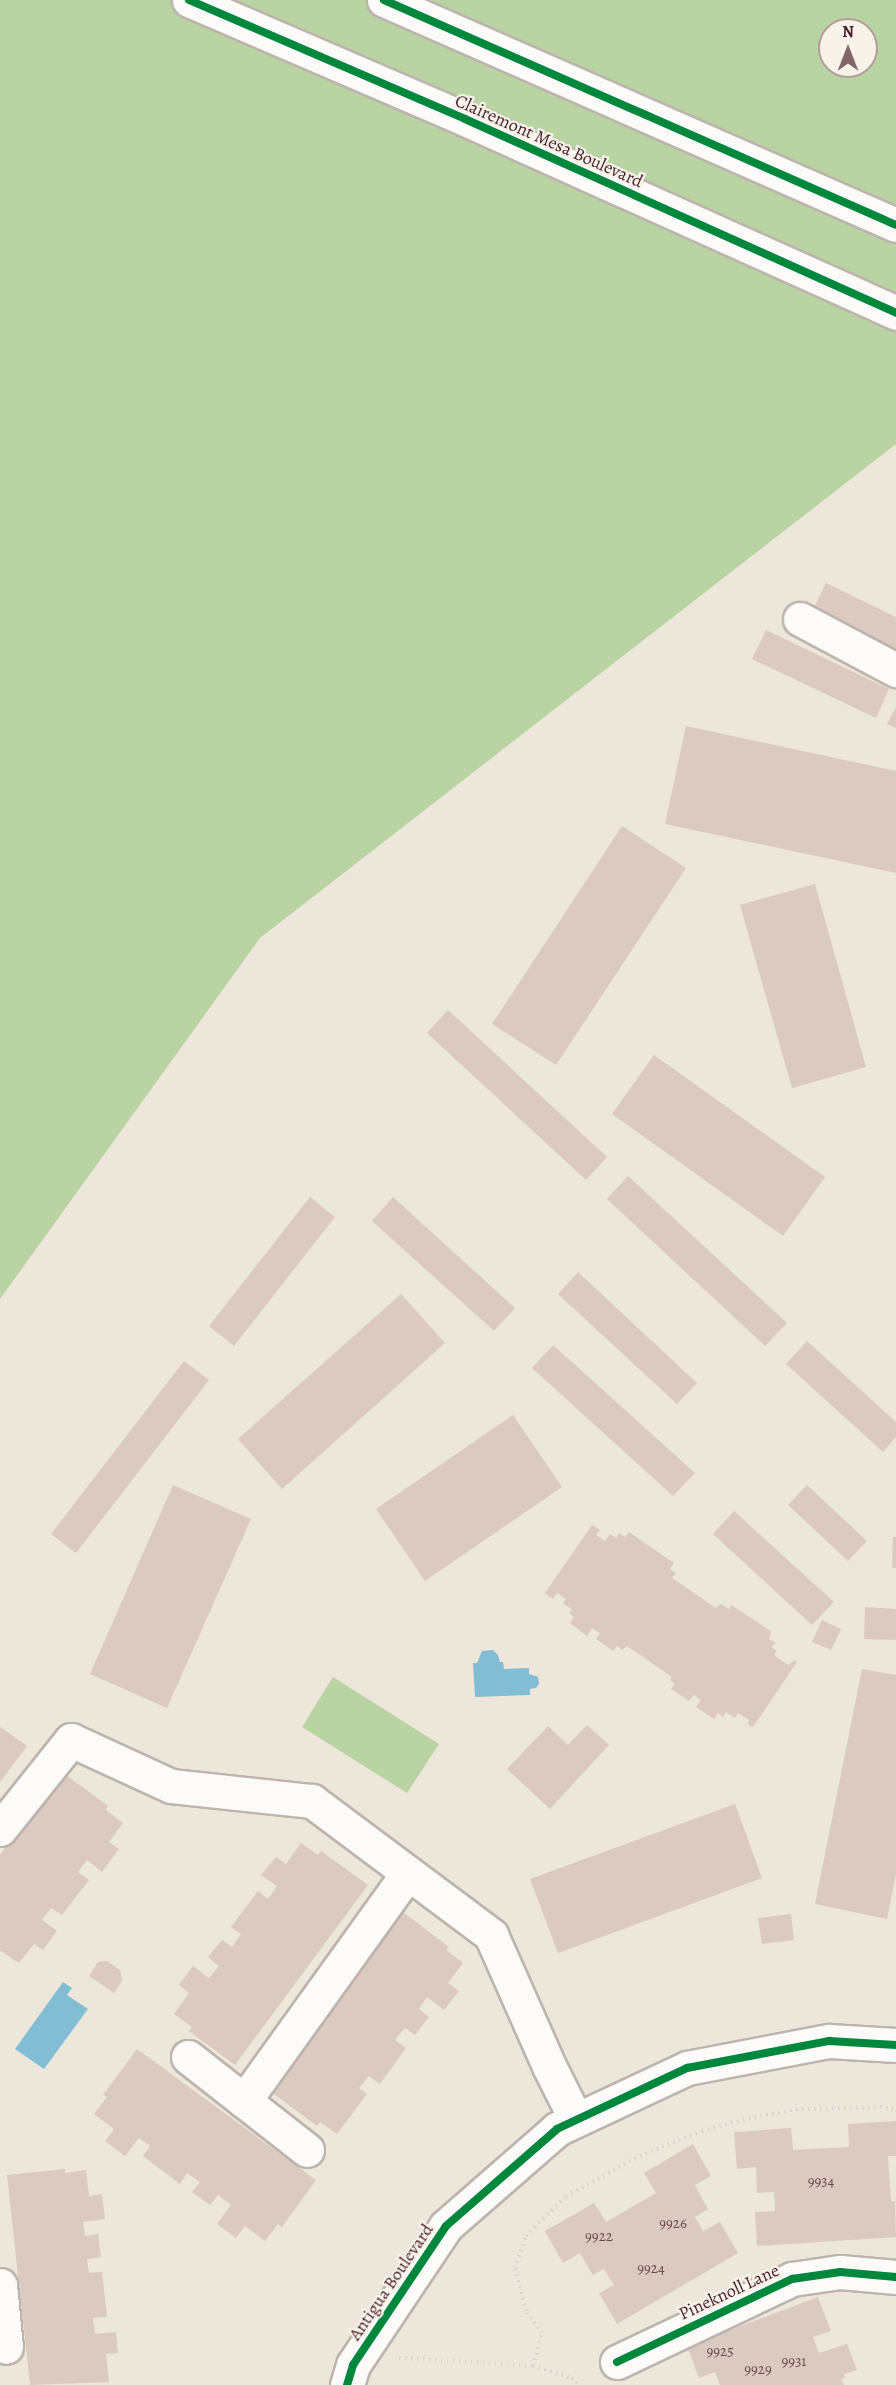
<!DOCTYPE html>
<html>
<head>
<meta charset="utf-8">
<style>
  body { margin:0 }
  #map { position:relative; width:896px; height:2385px; overflow:hidden; background:#ede6db; font-family:Alegreya,serif }
  div>[style] { position:absolute }
  .green>* { inset:0; background:#b9d3a2 }
  .water>* { inset:0; background:#83bdd4 }
  .building>* { inset:0; background:#dbcac2 }
  .path>* { height:4px; margin-top:-2px; transform-origin:0; background:repeating-linear-gradient(90deg,#d9d4d2 0 1.5px,transparent 0 6px) }
  .roads { filter:drop-shadow(2px 0 #bdb4ae) drop-shadow(-2px 0 #bdb4ae) drop-shadow(0 2px #bdb4ae) drop-shadow(0 -2px #bdb4ae) }
  .minor>* { height:33px; margin:-16.5px; padding:0 16.5px; transform-origin:16.5px; border-radius:16.5px; background:#fcfbfa }
  .major>* { height:33px; margin:-16.5px; padding:0 16.5px; transform-origin:16.5px; border-radius:16.5px; background:#fcfbfa }
  .cycleway>* { height:8px; margin:-4px; padding:0 4px; transform-origin:4px; border-radius:4px; background:#00873e }
  span { translate:-50% -50%; white-space:nowrap; text-align:center; line-height:1.15; -webkit-text-stroke:4.5px #f7f3e8; paint-order:stroke }
  .number-label { font-size:15px; color:#6e4a51 }
  .number-label span { -webkit-text-stroke-width:0 }
  .street-label { font-size:18px; color:#4a1f2b }
  .north { position:absolute; left:818px; top:18px; width:60px; height:60px; box-sizing:border-box; background:#f7f3e8; border:2px solid #b29e9c; border-radius:50%; rotate:0deg; font-size:16px; font-weight:700; line-height:24px; text-align:center; color:#4a1f2b }
  .north::after { content:''; display:block; margin:auto; width:21px; height:27px; background:#836569; clip-path:polygon(50% 0,100% 100%,50% 72%,0 100%) }
</style>
</head>
<body>
<div id="map">
  <div class="green">
    <i style="clip-path:polygon(evenodd,0 0,896px 0,896px 444px,260px 938px,0 1299px,0 0,830px 30px,866px 30px,866px 66px,830px 66px,830px 30px)"></i>
    <i style="clip-path:polygon(333px 1677px,439px 1744px,407px 1793px,302px 1727px)"></i>
  </div>
  <div class="water">
    <i style="clip-path:polygon(493px 1650px,498px 1655px,500px 1662px,503px 1662px,504px 1669px,529px 1668px,529px 1674px,538px 1677px,539px 1684px,536px 1688px,530px 1689px,530px 1695px,475px 1697px,473px 1663px,477px 1663px,482px 1651px)"></i>
    <i style="clip-path:polygon(63px 1982px,72px 1988px,67px 1995px,88px 2009px,44px 2069px,15px 2049px)"></i>
  </div>
  <div class="building">
    <i style="clip-path:polygon(826px 583px,896px 617px,896px 652px,812px 612px)"></i>
    <i style="clip-path:polygon(766px 630px,889px 689px,876px 718px,752px 659px)"></i>
    <i style="clip-path:polygon(896px 707px,896px 728px,887px 724px)"></i>
    <i style="clip-path:polygon(686px 726px,896px 771px,896px 873px,665px 824px)"></i>
    <i style="clip-path:polygon(622px 826px,686px 868px,556px 1065px,492px 1024px)"></i>
    <i style="clip-path:polygon(815px 884px,866px 1067px,792px 1088px,740px 905px)"></i>
    <i style="clip-path:polygon(448px 1010px,607px 1157px,586px 1180px,427px 1033px)"></i>
    <i style="clip-path:polygon(654px 1055px,825px 1177px,783px 1236px,612px 1114px)"></i>
    <i style="clip-path:polygon(628px 1176px,787px 1323px,765px 1346px,607px 1199px)"></i>
    <i style="clip-path:polygon(310px 1197px,335px 1217px,234px 1346px,209px 1326px)"></i>
    <i style="clip-path:polygon(393px 1197px,515px 1308px,494px 1331px,372px 1221px)"></i>
    <i style="clip-path:polygon(578px 1272px,697px 1383px,677px 1404px,558px 1294px)"></i>
    <i style="clip-path:polygon(401px 1294px,445px 1343px,282px 1489px,238px 1439px)"></i>
    <i style="clip-path:polygon(807px 1341px,896px 1422px,896px 1437px,883px 1452px,786px 1364px)"></i>
    <i style="clip-path:polygon(553px 1345px,695px 1473px,673px 1496px,532px 1368px)"></i>
    <i style="clip-path:polygon(184px 1361px,209px 1380px,76px 1553px,51px 1534px)"></i>
    <i style="clip-path:polygon(513px 1415px,562px 1487px,425px 1581px,376px 1509px)"></i>
    <i style="clip-path:polygon(173px 1485px,251px 1519px,167px 1708px,90px 1674px)"></i>
    <i style="clip-path:polygon(807px 1485px,867px 1541px,848px 1561px,788px 1505px)"></i>
    <i style="clip-path:polygon(734px 1511px,834px 1602px,812px 1625px,713px 1534px)"></i>
    <i style="clip-path:polygon(592px 1525px,600px 1530px,596px 1535px,605px 1541px,610px 1534px,616px 1538px,619px 1533px,625px 1537px,629px 1532px,674px 1563px,670px 1569px,676px 1573px,672px 1578px,716px 1608px,721px 1604px,729px 1609px,731px 1605px,771px 1631px,769px 1639px,776px 1643px,771px 1647px,777px 1651px,774px 1655px,788px 1665px,795px 1660px,797px 1662px,753px 1727px,748px 1725px,749px 1720px,738px 1713px,735px 1718px,726px 1712px,723px 1717px,718px 1713px,714px 1719px,696px 1707px,701px 1700px,694px 1695px,689px 1701px,671px 1689px,675px 1684px,670px 1680px,672px 1677px,627px 1646px,622px 1650px,617px 1646px,613px 1651px,596px 1639px,600px 1633px,592px 1628px,587px 1636px,570px 1623px,574px 1617px,569px 1613px,572px 1610px,563px 1603px,566px 1599px,557px 1593px,553px 1599px,545px 1593px)"></i>
    <i style="clip-path:polygon(893px 1537px,896px 1537px,896px 1568px,892px 1568px)"></i>
    <i style="clip-path:polygon(865px 1607px,896px 1609px,896px 1640px,864px 1639px)"></i>
    <i style="clip-path:polygon(822px 1620px,841px 1629px,831px 1650px,812px 1642px)"></i>
    <i style="clip-path:polygon(862px 1669px,896px 1675px,896px 1874px,887px 1919px,815px 1904px)"></i>
    <i style="clip-path:polygon(587px 1725px,609px 1745px,550px 1809px,507px 1769px,548px 1726px,568px 1745px)"></i>
    <i style="clip-path:polygon(0 1727px,27px 1746px,0 1782px)"></i>
    <i style="clip-path:polygon(62px 1772px,108px 1806px,106px 1810px,123px 1823px,109px 1842px,119px 1849px,102px 1872px,87px 1860px,78px 1872px,89px 1880px,62px 1915px,51px 1908px,42px 1920px,57px 1931px,43px 1950px,34px 1944px,19px 1963px,1px 1951px,0 1952px,0 1855px)"></i>
    <i style="clip-path:polygon(735px 1804px,762px 1878px,558px 1953px,530px 1879px)"></i>
    <i style="clip-path:polygon(301px 1843px,318px 1855px,321px 1851px,368px 1885px,235px 2065px,189px 2031px,192px 2027px,174px 2014px,189px 1993px,179px 1985px,193px 1966px,209px 1978px,219px 1966px,208px 1957px,222px 1940px,232px 1947px,241px 1934px,231px 1927px,258px 1891px,268px 1899px,277px 1886px,261px 1875px,276px 1857px,286px 1864px)"></i>
    <i style="clip-path:polygon(403px 1912px,449px 1947px,446px 1950px,463px 1963px,448px 1983px,459px 1991px,444px 2010px,427px 1997px,419px 2009px,429px 2017px,415px 2035px,405px 2028px,395px 2040px,406px 2048px,380px 2084px,369px 2076px,359px 2088px,367px 2094px,337px 2134px,320px 2122px,317px 2126px,270px 2091px)"></i>
    <i style="clip-path:polygon(791px 1914px,794px 1940px,762px 1944px,758px 1918px)"></i>
    <i style="clip-path:polygon(107px 1961px,120px 1970px,122px 1981px,114px 1993px,89px 1976px,98px 1962px)"></i>
    <i style="clip-path:polygon(137px 2049px,316px 2180px,282px 2227px,278px 2224px,265px 2241px,245px 2226px,236px 2238px,217px 2224px,231px 2205px,218px 2195px,210px 2205px,192px 2192px,200px 2182px,187px 2173px,180px 2184px,143px 2156px,150px 2146px,139px 2138px,125px 2156px,105px 2141px,114px 2129px,94px 2114px,107px 2097px,103px 2095px)"></i>
    <i style="clip-path:polygon(896px 2121px,896px 2156px,888px 2156px,891px 2201px,895px 2201px,896px 2237px,757px 2246px,755px 2212px,775px 2211px,774px 2192px,757px 2193px,756px 2167px,737px 2169px,734px 2132px,791px 2128px,793px 2150px,849px 2147px,848px 2124px)"></i>
    <i style="clip-path:polygon(693px 2144px,711px 2176px,695px 2185px,708px 2209px,695px 2217px,703px 2231px,720px 2222px,738px 2253px,617px 2324px,599px 2293px,614px 2285px,604px 2269px,593px 2275px,580px 2253px,563px 2263px,545px 2231px,594px 2203px,606px 2222px,656px 2193px,644px 2173px)"></i>
    <i style="clip-path:polygon(65px 2169px,65px 2173px,86px 2170px,89px 2196px,102px 2194px,105px 2219px,83px 2222px,85px 2236px,98px 2234px,101px 2257px,87px 2259px,89px 2273px,102px 2272px,107px 2317px,93px 2318px,95px 2334px,116px 2332px,118px 2353px,106px 2354px,109px 2382px,30px 2385px,7px 2175px)"></i>
    <i style="clip-path:polygon(818px 2297px,831px 2331px,813px 2337px,819px 2353px,847px 2344px,857px 2370px,844px 2374px,845px 2378px,841px 2379px,844px 2385px,720px 2385px,715px 2372px,699px 2378px,687px 2346px)"></i>
  </div>
  <div class="path">
    <i style="left:399px;top:2358px;width:134px;rotate:3.4deg"></i>
    <i style="left:533px;top:2366px;width:41px;rotate:17.1deg"></i>
    <i style="left:572px;top:2378px;width:10px;rotate:45deg"></i>
    <i style="left:533px;top:2366px;width:34px;rotate:-75deg"></i>
    <i style="left:542px;top:2333px;width:27px;rotate:-126deg"></i>
    <i style="left:526px;top:2311px;width:44px;rotate:-104.3deg"></i>
    <i style="left:515px;top:2268px;width:34px;rotate:-71deg"></i>
    <i style="left:526px;top:2236px;width:57px;rotate:-45deg"></i>
    <i style="left:566px;top:2196px;width:84px;rotate:-28.4deg"></i>
    <i style="left:640px;top:2156px;width:67px;rotate:-22deg"></i>
    <i style="left:702px;top:2131px;width:36px;rotate:-16deg"></i>
    <i style="left:737px;top:2121px;width:60px;rotate:-11.5deg"></i>
    <i style="left:796px;top:2109px;width:84px;rotate:-1.4deg"></i>
    <i style="left:880px;top:2107px;width:16px;rotate:11deg"></i>
  </div>
  <div class="roads">
    <div class="minor">
      <i style="left:800px;top:619px;width:109px;rotate:28deg"></i>
      <i style="left:0;top:1829px;width:114px;rotate:-51.4deg"></i>
      <i style="left:71px;top:1740px;width:110px;rotate:24.7deg"></i>
      <i style="left:171px;top:1786px;width:142px;rotate:6.1deg"></i>
      <i style="left:312px;top:1801px;width:224px;rotate:36.8deg"></i>
      <i style="left:491px;top:1935px;width:143px;rotate:66.1deg"></i>
      <i style="left:549px;top:2066px;width:60px;rotate:63.4deg"></i>
      <i style="left:188px;top:2057px;width:151px;rotate:38deg"></i>
      <i style="left:244px;top:2101px;width:281px;rotate:-54.3deg"></i>
      <i style="left:0;top:2285px;width:62px;rotate:84.5deg"></i>
      <i style="left:617px;top:2362px;width:194px;rotate:-25.4deg"></i>
      <i style="left:792px;top:2279px;width:49px;rotate:-8.3deg"></i>
      <i style="left:840px;top:2272px;width:56px;rotate:5.1deg"></i>
      <i style="left:347px;top:2385px;width:21px;rotate:-73deg"></i>
      <i style="left:353px;top:2365px;width:167px;rotate:-56.2deg"></i>
      <i style="left:446px;top:2226px;width:147px;rotate:-41.1deg"></i>
      <i style="left:557px;top:2129px;width:144px;rotate:-25.1deg"></i>
      <i style="left:687px;top:2068px;width:145px;rotate:-10.8deg"></i>
      <i style="left:829px;top:2041px;width:67px;rotate:3.4deg"></i>
    </div>
    <div class="major">
      <i style="left:189px;top:0;width:301px;rotate:23.3deg"></i>
      <i style="left:465px;top:119px;width:473px;rotate:24.2deg"></i>
      <i style="left:384px;top:0;width:559px;rotate:23.72deg"></i>
    </div>
  </div>
  <div class="cycleway">
    <i style="left:189px;top:0;width:301px;rotate:23.3deg"></i>
    <i style="left:465px;top:119px;width:473px;rotate:24.2deg"></i>
    <i style="left:384px;top:0;width:559px;rotate:23.72deg"></i>
    <i style="left:617px;top:2362px;width:194px;rotate:-25.4deg"></i>
    <i style="left:792px;top:2279px;width:49px;rotate:-8.3deg"></i>
    <i style="left:840px;top:2272px;width:56px;rotate:5.1deg"></i>
    <i style="left:347px;top:2385px;width:21px;rotate:-73deg"></i>
    <i style="left:353px;top:2365px;width:167px;rotate:-56.2deg"></i>
    <i style="left:446px;top:2226px;width:147px;rotate:-41.1deg"></i>
    <i style="left:557px;top:2129px;width:144px;rotate:-25.1deg"></i>
    <i style="left:687px;top:2068px;width:145px;rotate:-10.8deg"></i>
    <i style="left:829px;top:2041px;width:67px;rotate:3.4deg"></i>
  </div>
  <div class="number-label">
    <span style="left:821px;top:2182px">9934</span>
    <span style="left:673px;top:2224px">9926</span>
    <span style="left:599px;top:2237px">9922</span>
    <span style="left:651px;top:2269px">9924</span>
    <span style="left:720px;top:2352px">9925</span>
    <span style="left:794px;top:2362px">9931</span>
    <span style="left:758px;top:2370px">9929</span>
  </div>
  <div class="street-label">
    <span style="left:549px;top:141px;rotate:24deg">Clairemont Mesa Boulevard</span>
    <span style="left:391px;top:2282px;rotate:-56deg">Antigua Boulevard</span>
    <span style="left:729px;top:2292px;rotate:-25deg">Pineknoll Lane</span>
  </div>
  <div class="north">N</div>
</div>
</body>
</html>
